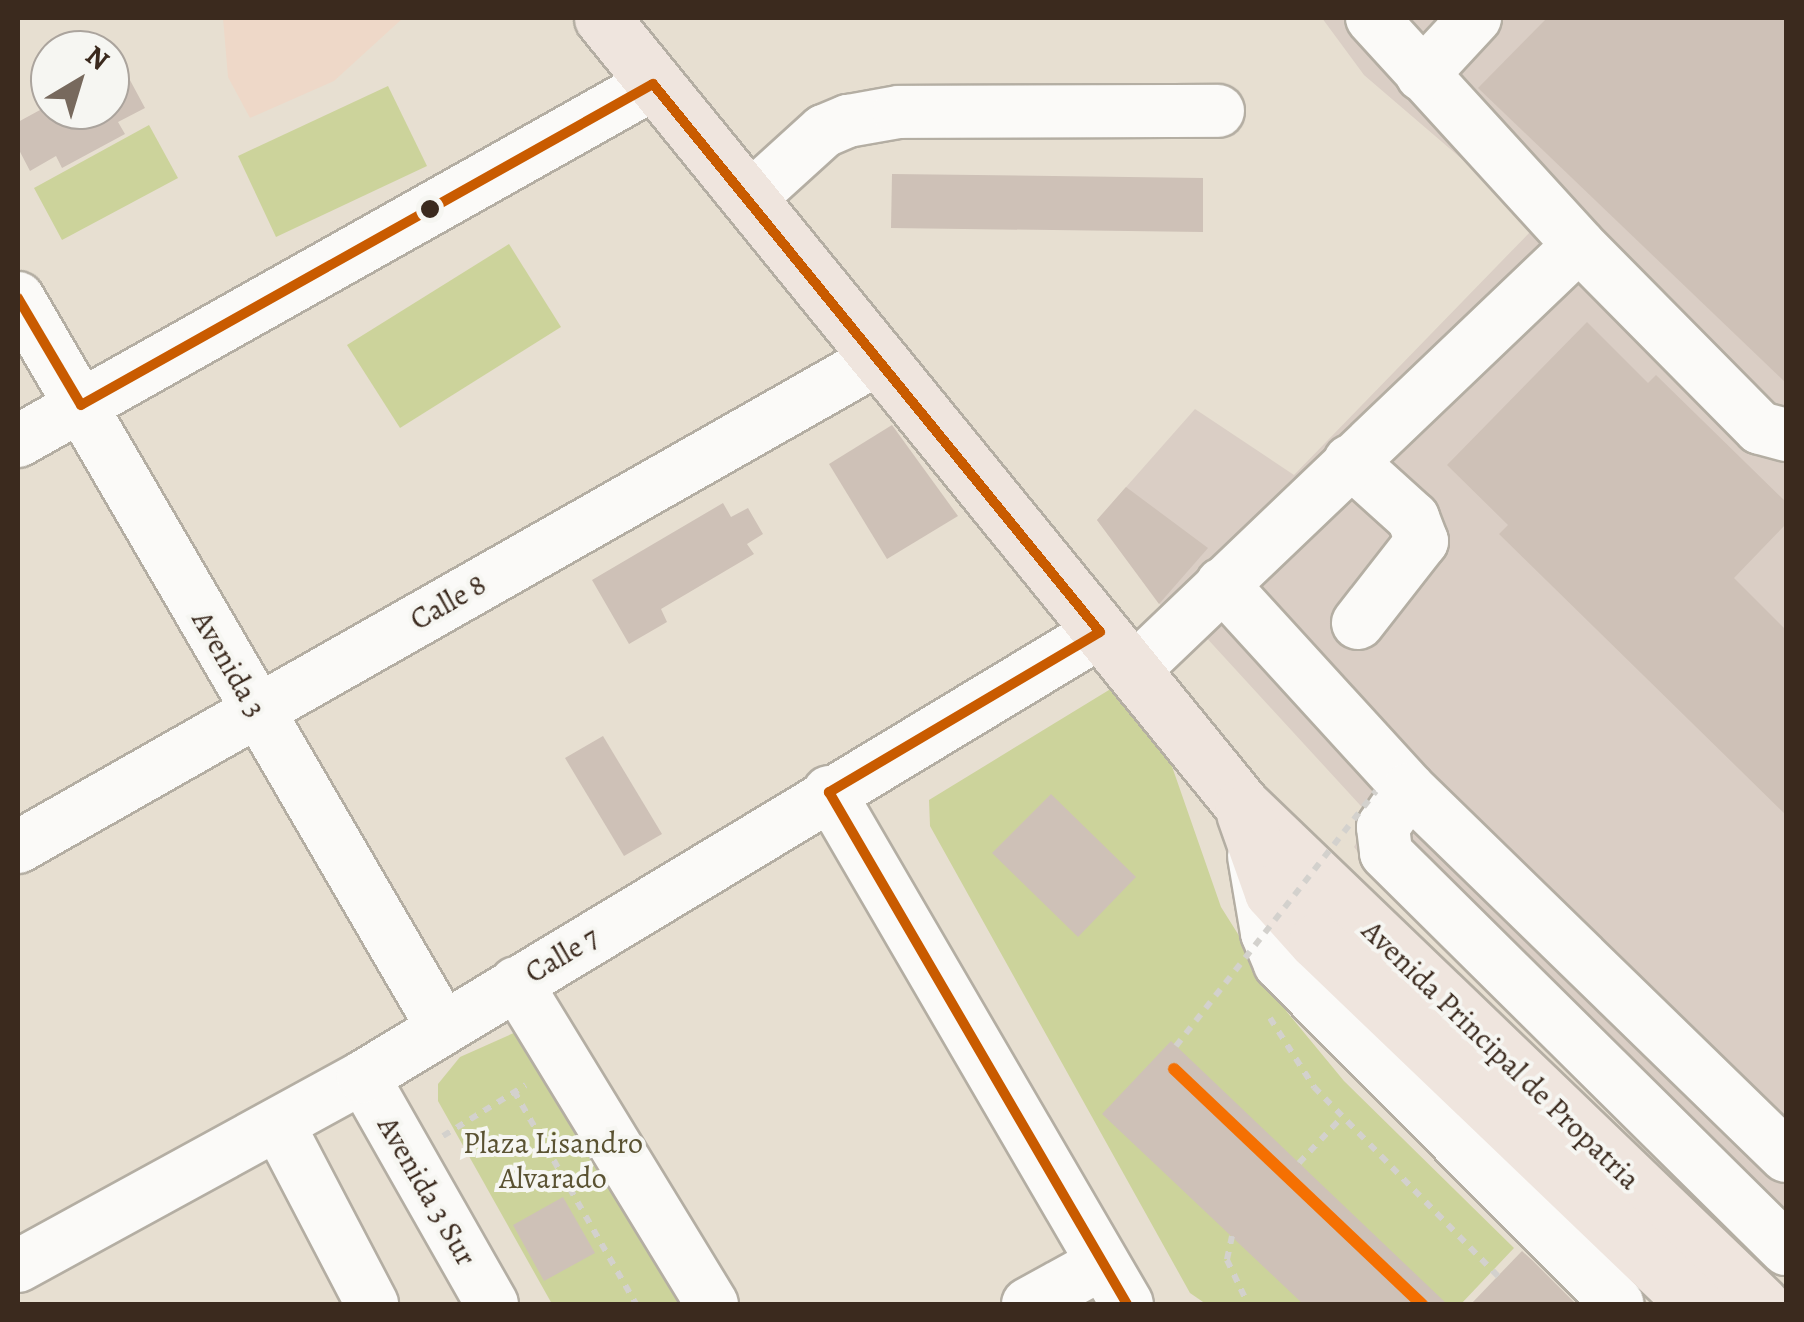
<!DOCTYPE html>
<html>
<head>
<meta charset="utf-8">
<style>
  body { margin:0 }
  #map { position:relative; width:1804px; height:1322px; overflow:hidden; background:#e7dfd1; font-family:Alegreya,serif }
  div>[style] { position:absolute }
  .built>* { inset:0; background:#eed8c8 }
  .industrial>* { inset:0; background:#dacec5 }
  .green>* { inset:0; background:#ccd39b }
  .building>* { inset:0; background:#cec1b7 }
  .path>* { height:6px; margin-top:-3px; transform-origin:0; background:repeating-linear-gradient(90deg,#d3d1cd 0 8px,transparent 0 16px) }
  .roads { filter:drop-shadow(2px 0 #b4aea3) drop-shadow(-2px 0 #b4aea3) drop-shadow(0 2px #b4aea3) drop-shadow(0 -2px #b4aea3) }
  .minor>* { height:52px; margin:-26px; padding:0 26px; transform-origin:26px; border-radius:26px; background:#fbfaf8 }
  .major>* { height:55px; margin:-27.5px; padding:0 27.5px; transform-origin:27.5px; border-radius:27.5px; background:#efe5de }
  .path-bridge>* { height:6px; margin-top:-3px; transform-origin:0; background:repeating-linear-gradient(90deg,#d3d1cd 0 8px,transparent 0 16px) }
  .bus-1>* { height:10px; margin:-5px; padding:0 5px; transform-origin:5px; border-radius:5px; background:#c95b00 }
  .metro-1>* { height:12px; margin:-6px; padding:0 6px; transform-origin:6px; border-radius:6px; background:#f57002 }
  .dots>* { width:28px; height:28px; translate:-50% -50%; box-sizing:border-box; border:5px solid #f6f6f2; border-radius:50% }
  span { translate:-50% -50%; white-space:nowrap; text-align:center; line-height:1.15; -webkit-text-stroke:8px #f6f6f2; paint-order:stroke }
  .street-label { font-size:30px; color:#3b2a1e }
  .park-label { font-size:30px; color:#5a5232 }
  .frame { position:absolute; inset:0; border:20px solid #3b2a1e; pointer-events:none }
  .north { position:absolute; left:30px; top:30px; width:100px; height:100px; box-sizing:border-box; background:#f6f6f2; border:2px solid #aba49d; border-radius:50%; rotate:38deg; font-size:28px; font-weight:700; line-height:40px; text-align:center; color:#3b2a1e }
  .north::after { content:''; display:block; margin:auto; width:35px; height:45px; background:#77695d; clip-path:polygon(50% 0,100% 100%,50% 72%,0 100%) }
</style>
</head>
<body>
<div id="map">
  <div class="built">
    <i style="clip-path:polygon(223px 18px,403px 18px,334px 81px,250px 118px,228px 77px)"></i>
  </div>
  <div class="industrial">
    <i style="clip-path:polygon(1322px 18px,1786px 18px,1786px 1273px,1395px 897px,1354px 847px,1371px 817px,1170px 598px,1162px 607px,1097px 520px,1195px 409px,1294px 475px,1531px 231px,1526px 214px,1364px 75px)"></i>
  </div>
  <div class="green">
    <i style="clip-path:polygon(388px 86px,427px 166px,276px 237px,238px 156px)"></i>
    <i style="clip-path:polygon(149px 125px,178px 178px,62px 240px,34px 188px)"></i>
    <i style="clip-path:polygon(509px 244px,561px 327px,400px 428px,347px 345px)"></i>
    <i style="clip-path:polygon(1127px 679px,1160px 732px,1221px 907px,1287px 1012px,1344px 1081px,1514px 1248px,1461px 1304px,1206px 1304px,1190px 1293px,930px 826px,929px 800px)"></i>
    <i style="clip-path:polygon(525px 1028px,706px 1304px,552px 1304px,438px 1101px,438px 1084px,460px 1057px)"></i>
  </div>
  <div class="building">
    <i style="clip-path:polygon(1547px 18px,1786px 18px,1786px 383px,1478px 88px)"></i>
    <i style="clip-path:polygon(110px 43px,145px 108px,118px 122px,125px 134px,62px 168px,56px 156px,30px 171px,18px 148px,18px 122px,40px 110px,110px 110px)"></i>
    <i style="clip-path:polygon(892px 174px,1203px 178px,1203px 232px,891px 228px)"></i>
    <i style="clip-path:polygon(1587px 322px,1648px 383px,1656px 375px,1786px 502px,1786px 524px,1734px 578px,1786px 630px,1786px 815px,1499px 534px,1508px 525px,1447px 465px)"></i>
    <i style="clip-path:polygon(892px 425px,958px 516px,887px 559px,829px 464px)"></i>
    <i style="clip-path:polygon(1126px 487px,1208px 548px,1159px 604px,1097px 520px)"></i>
    <i style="clip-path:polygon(723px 503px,731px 517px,748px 508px,763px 534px,747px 544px,754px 554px,661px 609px,667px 622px,629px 644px,592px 580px)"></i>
    <i style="clip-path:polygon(603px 736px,662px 834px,624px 856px,565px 758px)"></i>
    <i style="clip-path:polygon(1051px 794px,1136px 877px,1078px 937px,992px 853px)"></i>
    <i style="clip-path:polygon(1171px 1041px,1299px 1163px,1447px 1304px,1303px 1304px,1102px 1114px)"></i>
    <i style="clip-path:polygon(563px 1197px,595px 1253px,544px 1281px,513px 1225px)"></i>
    <i style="clip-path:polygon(1522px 1251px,1533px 1261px,1576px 1304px,1471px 1304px)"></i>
  </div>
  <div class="path">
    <i style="left:1270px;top:1018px;width:82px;rotate:57.5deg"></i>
    <i style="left:1314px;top:1087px;width:264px;rotate:45.8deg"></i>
    <i style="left:514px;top:1091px;width:245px;rotate:60.2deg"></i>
    <i style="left:443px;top:1136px;width:97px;rotate:-31.6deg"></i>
    <i style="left:1299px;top:1163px;width:63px;rotate:-46.9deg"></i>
    <i style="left:1232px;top:1236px;width:25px;rotate:102deg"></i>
    <i style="left:1227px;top:1260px;width:49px;rotate:64.5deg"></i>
  </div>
  <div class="roads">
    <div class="minor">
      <i style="left:1372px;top:18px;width:307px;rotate:47.6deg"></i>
      <i style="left:1579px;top:245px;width:257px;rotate:45.3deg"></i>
      <i style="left:1760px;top:428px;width:27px;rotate:15deg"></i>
      <i style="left:1422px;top:75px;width:78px;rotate:-47.1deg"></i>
      <i style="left:750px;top:198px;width:100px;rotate:-42.2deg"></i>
      <i style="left:824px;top:131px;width:26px;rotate:-23deg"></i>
      <i style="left:848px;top:121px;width:52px;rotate:-10deg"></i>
      <i style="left:899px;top:112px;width:319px;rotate:-0.2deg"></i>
      <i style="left:18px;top:298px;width:845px;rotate:59.79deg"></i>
      <i style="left:18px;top:441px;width:728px;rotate:-29.34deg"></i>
      <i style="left:1350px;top:461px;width:85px;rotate:42.1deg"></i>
      <i style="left:1413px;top:518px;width:25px;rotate:69deg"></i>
      <i style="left:1422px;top:541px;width:104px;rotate:128deg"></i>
      <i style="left:1222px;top:584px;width:277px;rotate:47.6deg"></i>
      <i style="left:1409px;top:789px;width:526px;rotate:44.23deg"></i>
      <i style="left:1134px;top:670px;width:615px;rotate:-43.68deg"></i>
      <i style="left:1409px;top:789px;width:46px;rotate:124.4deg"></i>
      <i style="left:1383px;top:827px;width:26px;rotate:83deg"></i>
      <i style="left:1386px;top:853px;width:563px;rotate:44.71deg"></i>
      <i style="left:829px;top:792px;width:592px;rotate:59.8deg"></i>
      <i style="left:18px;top:847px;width:990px;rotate:-29.59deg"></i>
      <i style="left:1254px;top:856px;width:78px;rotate:80.4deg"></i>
      <i style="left:1267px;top:933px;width:34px;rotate:67deg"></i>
      <i style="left:1280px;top:964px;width:479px;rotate:45.2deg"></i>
      <i style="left:516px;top:983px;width:376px;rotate:58.6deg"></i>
      <i style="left:363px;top:1077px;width:261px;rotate:60.4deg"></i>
      <i style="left:279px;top:1126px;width:201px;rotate:62.4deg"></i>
      <i style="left:18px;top:1266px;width:393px;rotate:-28.7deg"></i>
      <i style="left:363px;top:1077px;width:861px;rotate:-31.12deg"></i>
      <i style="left:1028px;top:1304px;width:83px;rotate:-28.7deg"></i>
    </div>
    <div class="major">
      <i style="left:602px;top:18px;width:1014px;rotate:50.88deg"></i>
      <i style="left:1242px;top:805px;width:720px;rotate:43.87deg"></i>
      <i style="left:1244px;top:813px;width:84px;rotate:70.5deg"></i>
      <i style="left:1272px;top:892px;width:66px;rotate:48.1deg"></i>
      <i style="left:1316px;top:941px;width:525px;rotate:43.76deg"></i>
    </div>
  </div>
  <div class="path-bridge">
    <i style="left:1176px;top:1046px;width:324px;rotate:-51.9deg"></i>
  </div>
  <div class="bus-1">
    <i style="left:18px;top:298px;width:124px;rotate:59.5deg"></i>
    <i style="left:81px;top:405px;width:656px;rotate:-29.3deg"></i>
    <i style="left:653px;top:84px;width:707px;rotate:50.8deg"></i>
    <i style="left:1100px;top:632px;width:315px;rotate:149.4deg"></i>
    <i style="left:829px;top:792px;width:592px;rotate:59.8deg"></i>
  </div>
  <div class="metro-1">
    <i style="left:1174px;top:1069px;width:342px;rotate:43.5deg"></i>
  </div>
  <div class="dots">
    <i style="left:430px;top:209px;background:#3b2a1e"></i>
  </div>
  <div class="street-label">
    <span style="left:448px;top:602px;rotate:-30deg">Calle 8</span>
    <span style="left:229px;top:664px;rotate:60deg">Avenida 3</span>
    <span style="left:562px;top:955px;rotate:-31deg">Calle 7</span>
    <span style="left:1501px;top:1055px;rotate:44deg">Avenida Principal de Propatria</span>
    <span style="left:427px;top:1191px;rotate:60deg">Avenida 3 Sur</span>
  </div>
  <div class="park-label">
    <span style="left:553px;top:1160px">Plaza Lisandro<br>Alvarado</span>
  </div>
  <div class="frame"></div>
  <div class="north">N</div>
</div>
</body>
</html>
